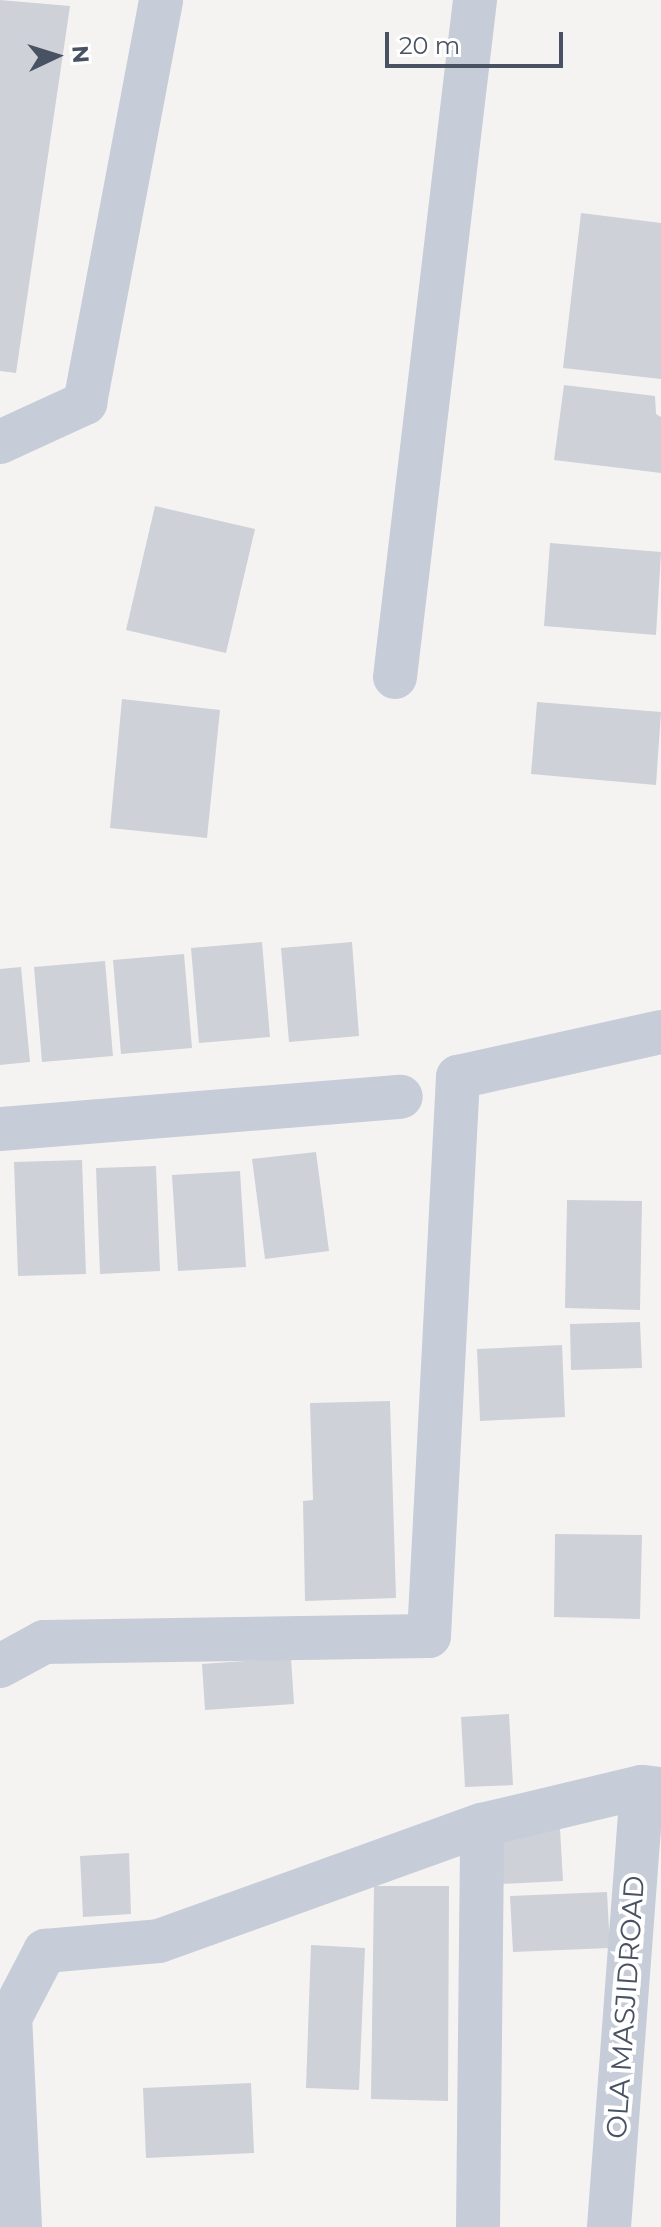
<!DOCTYPE html>
<html>
<head>
<meta charset="utf-8">
<style>
  body { margin:0 }
  #map { position:relative; width:661px; height:2227px; overflow:hidden; background:#f5f3f2; font-family:Montserrat,sans-serif }
  div>[style] { position:absolute }
  .building>* { inset:0; background:#ced1d8 }
  .minor>* { height:44px; margin:-22px; padding:0 22px; transform-origin:22px; border-radius:22px; background:#c6ccd8 }
  span { translate:-50% -50%; white-space:nowrap; text-align:center; line-height:1.15; -webkit-text-stroke:8px #fff; paint-order:stroke }
  .street-label { font-size:28px; color:#485262 }
  .north { position:absolute; left:16px; top:16px; width:80px; height:80px; -webkit-text-stroke:6px #fff; paint-order:stroke; rotate:86deg; font-size:22px; font-weight:700; line-height:32px; text-align:center; color:#485262 }
  .north::after { content:''; display:block; margin:auto; width:28px; height:36px; background:#485262; clip-path:polygon(50% 0,100% 100%,50% 72%,0 100%) }
  .scale { position:absolute; left:385px; top:32px; width:178px; height:36px; box-sizing:border-box; border:4px solid #485262; border-top:0; padding-left:10px; font-size:24px; line-height:28px; white-space:nowrap; color:#485262; -webkit-text-stroke:6px #fff; paint-order:stroke }
</style>
</head>
<body>
<div id="map">
  <div class="building">
    <i style="clip-path:polygon(0 0,70px 6px,16px 373px,0 371px)"></i>
    <i style="clip-path:polygon(581px 213px,661px 223px,661px 379px,563px 368px)"></i>
    <i style="clip-path:polygon(564px 385px,655px 396px,656px 414px,661px 417px,661px 473px,554px 460px)"></i>
    <i style="clip-path:polygon(155px 506px,255px 529px,226px 653px,126px 630px)"></i>
    <i style="clip-path:polygon(550px 543px,661px 552px,656px 635px,544px 626px)"></i>
    <i style="clip-path:polygon(122px 699px,220px 710px,207px 838px,110px 828px)"></i>
    <i style="clip-path:polygon(537px 702px,661px 712px,656px 785px,531px 774px)"></i>
    <i style="clip-path:polygon(262px 942px,270px 1037px,199px 1043px,191px 948px)"></i>
    <i style="clip-path:polygon(352px 942px,359px 1036px,289px 1042px,281px 948px)"></i>
    <i style="clip-path:polygon(184px 954px,192px 1048px,121px 1054px,113px 960px)"></i>
    <i style="clip-path:polygon(105px 961px,113px 1056px,42px 1062px,34px 967px)"></i>
    <i style="clip-path:polygon(21px 967px,30px 1062px,0 1065px,0 969px)"></i>
    <i style="clip-path:polygon(316px 1152px,329px 1251px,265px 1259px,252px 1159px)"></i>
    <i style="clip-path:polygon(82px 1160px,86px 1274px,18px 1276px,14px 1162px)"></i>
    <i style="clip-path:polygon(156px 1166px,160px 1271px,100px 1274px,96px 1168px)"></i>
    <i style="clip-path:polygon(240px 1171px,246px 1267px,178px 1271px,172px 1175px)"></i>
    <i style="clip-path:polygon(567px 1200px,642px 1201px,640px 1310px,565px 1308px)"></i>
    <i style="clip-path:polygon(640px 1322px,642px 1368px,571px 1370px,570px 1324px)"></i>
    <i style="clip-path:polygon(562px 1345px,565px 1417px,480px 1421px,477px 1349px)"></i>
    <i style="clip-path:polygon(390px 1401px,396px 1598px,305px 1601px,303px 1501px,313px 1500px,310px 1403px)"></i>
    <i style="clip-path:polygon(555px 1534px,642px 1535px,640px 1619px,554px 1617px)"></i>
    <i style="clip-path:polygon(291px 1658px,294px 1704px,205px 1710px,202px 1664px)"></i>
    <i style="clip-path:polygon(509px 1714px,513px 1785px,465px 1787px,461px 1717px)"></i>
    <i style="clip-path:polygon(560px 1829px,563px 1881px,502px 1884px,499px 1831px)"></i>
    <i style="clip-path:polygon(129px 1853px,131px 1914px,83px 1917px,80px 1856px)"></i>
    <i style="clip-path:polygon(374px 1886px,449px 1886px,448px 2101px,371px 2099px)"></i>
    <i style="clip-path:polygon(607px 1892px,610px 1948px,513px 1952px,510px 1896px)"></i>
    <i style="clip-path:polygon(311px 1945px,365px 1948px,359px 2090px,306px 2088px)"></i>
    <i style="clip-path:polygon(251px 2083px,254px 2153px,146px 2158px,143px 2088px)"></i>
  </div>
  <div class="minor">
    <i style="left:0;top:442px;width:94px;rotate:-24.6deg"></i>
    <i style="left:85px;top:403px;width:410px;rotate:-79.3deg"></i>
    <i style="left:395px;top:677px;width:682px;rotate:-83.26deg"></i>
    <i style="left:0;top:1129px;width:402px;rotate:-4.6deg"></i>
    <i style="left:0;top:1666px;width:50px;rotate:-28.6deg"></i>
    <i style="left:44px;top:1642px;width:385px;rotate:-0.9deg"></i>
    <i style="left:429px;top:1636px;width:560px;rotate:-87.03deg"></i>
    <i style="left:458px;top:1077px;width:208px;rotate:-12.5deg"></i>
    <i style="left:20px;top:2227px;width:209px;rotate:-92.7deg"></i>
    <i style="left:10px;top:2018px;width:76px;rotate:-62.4deg"></i>
    <i style="left:45px;top:1951px;width:114px;rotate:-5deg"></i>
    <i style="left:159px;top:1941px;width:343px;rotate:-19.8deg"></i>
    <i style="left:482px;top:1825px;width:164px;rotate:-13.4deg"></i>
    <i style="left:642px;top:1787px;width:19px;rotate:6deg"></i>
    <i style="left:478px;top:2227px;width:402px;rotate:-89.4deg"></i>
    <i style="left:609px;top:2227px;width:441px;rotate:-85.7deg"></i>
  </div>
  <div class="street-label">
    <span style="left:625px;top:2007px;rotate:-86deg">OLA MASJIDROAD</span>
  </div>
  <div class="north">N</div>
  <div class="scale">20 m</div>
</div>
</body>
</html>
